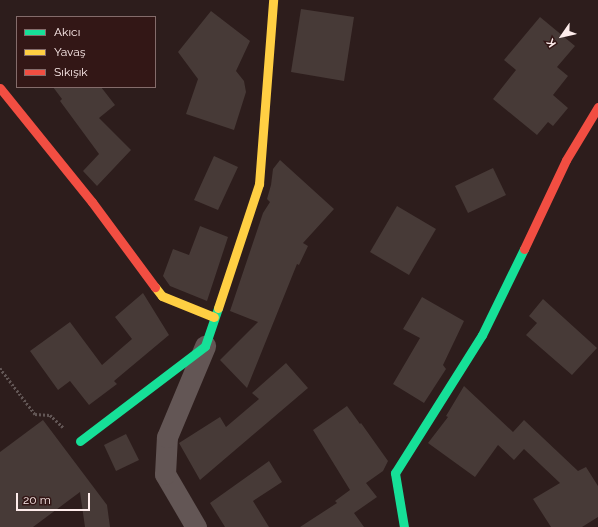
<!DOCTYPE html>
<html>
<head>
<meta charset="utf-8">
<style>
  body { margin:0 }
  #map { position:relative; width:598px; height:527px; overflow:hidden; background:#2d1d1c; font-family:Raleway,sans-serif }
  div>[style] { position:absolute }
  .building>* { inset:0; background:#473a37 }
  .path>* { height:2.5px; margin-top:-1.25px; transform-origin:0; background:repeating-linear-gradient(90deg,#625655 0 2px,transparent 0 4px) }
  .street>* { height:21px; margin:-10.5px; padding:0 10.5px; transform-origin:10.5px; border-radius:10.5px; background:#635655 }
  .fast>* { height:9px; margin:-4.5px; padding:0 4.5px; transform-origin:4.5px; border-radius:4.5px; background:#16e098 }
  .slow>* { height:9px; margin:-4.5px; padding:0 4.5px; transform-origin:4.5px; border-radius:4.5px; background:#ffcf43 }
  .jam>* { height:9px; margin:-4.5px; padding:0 4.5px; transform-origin:4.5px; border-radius:4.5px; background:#f24e42 }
  span { translate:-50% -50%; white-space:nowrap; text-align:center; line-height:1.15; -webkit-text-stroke:3px #331716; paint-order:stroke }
  .legend { position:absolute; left:16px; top:16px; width:140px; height:72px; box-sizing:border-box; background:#331716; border:1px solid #846c6b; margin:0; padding:5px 7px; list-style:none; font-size:12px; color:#fdeceb }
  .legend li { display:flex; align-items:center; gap:8px; height:20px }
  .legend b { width:20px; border:1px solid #846c6b }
  .north { position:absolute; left:542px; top:16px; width:40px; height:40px; -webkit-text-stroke:3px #331716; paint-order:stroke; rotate:236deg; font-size:11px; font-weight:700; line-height:16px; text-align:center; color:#fdeceb }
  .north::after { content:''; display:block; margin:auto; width:14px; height:18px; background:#fdeceb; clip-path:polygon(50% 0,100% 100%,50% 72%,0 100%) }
  .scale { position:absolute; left:16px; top:493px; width:74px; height:18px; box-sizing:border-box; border:2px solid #fdeceb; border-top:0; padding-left:5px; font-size:12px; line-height:14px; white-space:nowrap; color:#fdeceb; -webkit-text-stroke:3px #331716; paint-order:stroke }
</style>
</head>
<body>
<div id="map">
  <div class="building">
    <i style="clip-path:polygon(301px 9px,354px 17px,344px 81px,291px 72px)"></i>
    <i style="clip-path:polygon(211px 11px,250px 41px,236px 71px,244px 81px,246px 92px,234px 130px,186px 114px,198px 79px,178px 52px)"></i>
    <i style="clip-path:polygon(540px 17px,575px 46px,557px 67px,568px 76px,553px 95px,568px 108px,553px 126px,548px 122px,537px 135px,493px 99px,516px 70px,504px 60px)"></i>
    <i style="clip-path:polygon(53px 87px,101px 87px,115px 105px,99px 118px,131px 150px,97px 186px,83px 171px,99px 154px,60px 101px,62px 99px)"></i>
    <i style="clip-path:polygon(214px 156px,238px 167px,218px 210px,194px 200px)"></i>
    <i style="clip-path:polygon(280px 160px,334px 209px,303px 243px,308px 246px,299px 265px,297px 264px,247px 388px,220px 360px,258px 322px,230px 311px,263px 213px,270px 202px,267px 199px,271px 185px,273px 169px)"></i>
    <i style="clip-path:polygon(493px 168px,506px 195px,468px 213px,455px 186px)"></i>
    <i style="clip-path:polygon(397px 206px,436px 229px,409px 275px,370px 252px)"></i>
    <i style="clip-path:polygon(200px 226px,228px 237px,207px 301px,170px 286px,163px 276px,173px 249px,189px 255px)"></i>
    <i style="clip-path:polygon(143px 293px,169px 335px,114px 381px,117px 384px,89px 405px,70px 381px,58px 390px,30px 351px,70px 322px,102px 365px,132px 339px,115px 317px)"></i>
    <i style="clip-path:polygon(422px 297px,464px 321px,443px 365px,446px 369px,424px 403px,393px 384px,420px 338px,403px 329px)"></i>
    <i style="clip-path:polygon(543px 299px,597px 348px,572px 375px,526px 335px,537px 323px,529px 316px)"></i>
    <i style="clip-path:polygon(286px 363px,308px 388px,200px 480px,179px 443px,220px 417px,226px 427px,259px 399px,252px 393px)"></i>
    <i style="clip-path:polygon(464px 386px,513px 432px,524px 420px,578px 471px,586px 467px,598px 486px,598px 517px,582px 527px,551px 527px,533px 499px,560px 483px,524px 449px,514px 460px,498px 445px,475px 477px,428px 443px,448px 417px,446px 416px)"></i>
    <i style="clip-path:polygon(347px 406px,360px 424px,361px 423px,388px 461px,383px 471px,366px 483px,377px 497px,354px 513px,364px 527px,300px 527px,337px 503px,335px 501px,350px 490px,313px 430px)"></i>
    <i style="clip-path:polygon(43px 420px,107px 505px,110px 527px,85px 527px,80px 492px,33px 527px,0 527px,0 452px)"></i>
    <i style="clip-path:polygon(126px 434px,139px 460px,116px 471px,104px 445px)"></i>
    <i style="clip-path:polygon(269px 461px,282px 482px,253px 501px,269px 527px,225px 527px,210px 503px)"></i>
  </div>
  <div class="path">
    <i style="left:0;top:368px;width:58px;rotate:52.7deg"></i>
    <i style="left:35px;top:414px;width:15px;rotate:4deg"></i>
    <i style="left:50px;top:415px;width:18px;rotate:43deg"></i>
  </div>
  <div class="street">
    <i style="left:196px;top:527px;width:61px;rotate:-120.3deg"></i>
    <i style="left:165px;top:474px;width:37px;rotate:-87deg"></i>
    <i style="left:167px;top:437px;width:99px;rotate:-67.3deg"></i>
  </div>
  <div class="fast">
    <i style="left:80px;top:441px;width:157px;rotate:-37.2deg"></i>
    <i style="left:205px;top:346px;width:40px;rotate:-71.1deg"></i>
    <i style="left:404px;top:527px;width:55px;rotate:-99.5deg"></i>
    <i style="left:395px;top:473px;width:163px;rotate:-57.8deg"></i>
    <i style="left:482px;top:335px;width:96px;rotate:-64deg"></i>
  </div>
  <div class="slow">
    <i style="left:155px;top:287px;width:11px;rotate:52deg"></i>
    <i style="left:162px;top:296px;width:56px;rotate:22deg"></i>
    <i style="left:218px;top:308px;width:131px;rotate:-71.7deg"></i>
    <i style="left:259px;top:184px;width:185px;rotate:-85.6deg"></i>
  </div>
  <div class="jam">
    <i style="left:0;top:88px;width:146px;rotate:51.1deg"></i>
    <i style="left:92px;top:202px;width:106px;rotate:53.5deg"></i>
    <i style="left:524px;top:249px;width:98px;rotate:-64.7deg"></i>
    <i style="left:566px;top:160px;width:62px;rotate:-58.9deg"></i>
  </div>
  <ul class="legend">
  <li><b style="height:5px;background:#16e098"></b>Akıcı</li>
  <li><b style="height:5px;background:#ffcf43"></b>Yavaş</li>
  <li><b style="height:5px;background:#f24e42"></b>Sıkışık</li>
  </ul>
  <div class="north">K</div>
  <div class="scale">20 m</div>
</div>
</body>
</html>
